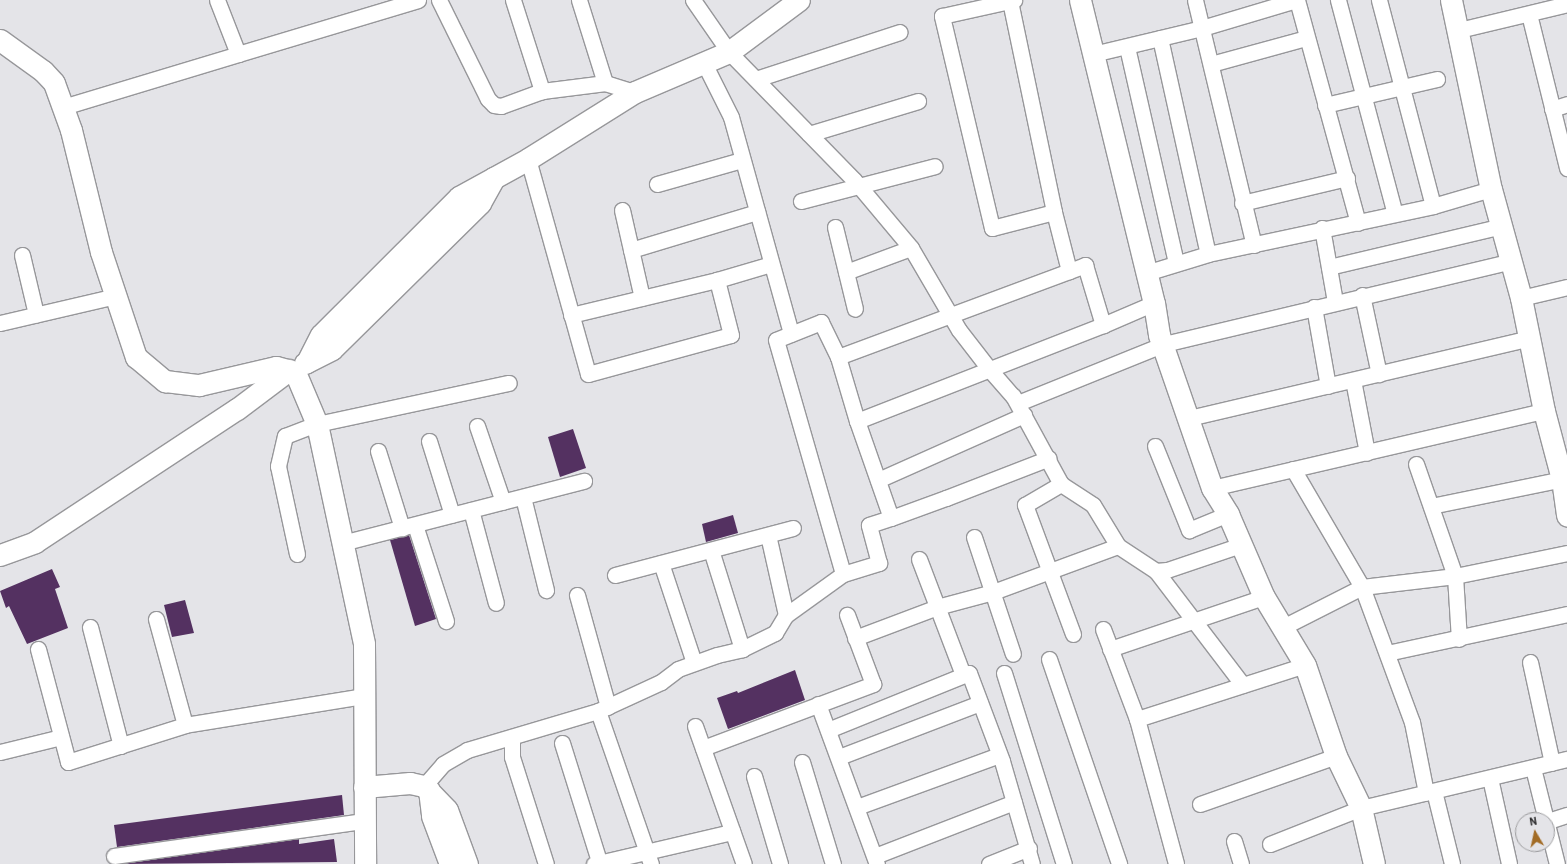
<!DOCTYPE html>
<html>
<head>
<meta charset="utf-8">
<style>
  body { margin:0 }
  #map { position:relative; width:1567px; height:864px; overflow:hidden; background:#e4e4e8; font-family:Barlow,sans-serif }
  div>[style] { position:absolute }
  .building>* { inset:0; background:#543161 }
  .roads { filter:drop-shadow(1px 0 #97979a) drop-shadow(-1px 0 #97979a) drop-shadow(0 1px #97979a) drop-shadow(0 -1px #97979a) }
  .street>* { height:15px; margin:-7.5px; padding:0 7.5px; transform-origin:7.5px; border-radius:7.5px; background:#fff }
  .secondary>* { height:21px; margin:-10.5px; padding:0 10.5px; transform-origin:10.5px; border-radius:10.5px; background:#fff }
  span { translate:-50% -50%; white-space:nowrap; text-align:center; line-height:1.15; -webkit-text-stroke:4px #e4e4e8; paint-order:stroke }
  .north { position:absolute; left:1515px; top:812px; width:40px; height:40px; box-sizing:border-box; background:#e4e4e8; border:1px solid #9c9c9e; border-radius:50%; rotate:351deg; font-size:11px; font-weight:700; line-height:16px; text-align:center; color:#2f2f30 }
  .north::after { content:''; display:block; margin:auto; width:14px; height:18px; background:#a26c26; clip-path:polygon(50% 0,100% 100%,50% 72%,0 100%) }
</style>
</head>
<body>
<div id="map">
  <div class="building">
    <i style="clip-path:polygon(573px 429px,586px 468px,560px 477px,548px 437px)"></i>
    <i style="clip-path:polygon(733px 515px,738px 533px,706px 542px,702px 524px)"></i>
    <i style="clip-path:polygon(409px 535px,436px 619px,415px 626px,390px 540px)"></i>
    <i style="clip-path:polygon(52px 569px,60px 587px,55px 589px,68px 628px,27px 644px,9px 606px,6px 608px,0 591px)"></i>
    <i style="clip-path:polygon(185px 600px,194px 633px,172px 637px,164px 605px)"></i>
    <i style="clip-path:polygon(795px 670px,805px 700px,728px 729px,717px 698px,737px 691px,738px 693px)"></i>
    <i style="clip-path:polygon(342px 795px,344px 815px,117px 847px,114px 825px)"></i>
    <i style="clip-path:polygon(299px 839px,299px 844px,334px 839px,337px 862px,122px 864px)"></i>
  </div>
  <div class="roads">
    <div class="street">
      <i style="left:217px;top:0;width:58px;rotate:68.7deg"></i>
      <i style="left:238px;top:54px;width:188px;rotate:-16.7deg"></i>
      <i style="left:439px;top:0;width:110px;rotate:63.7deg"></i>
      <i style="left:488px;top:99px;width:8px;rotate:45deg"></i>
      <i style="left:494px;top:105px;width:7px;rotate:8deg"></i>
      <i style="left:501px;top:106px;width:44px;rotate:-20.1deg"></i>
      <i style="left:542px;top:91px;width:64px;rotate:-7.2deg"></i>
      <i style="left:605px;top:83px;width:31px;rotate:17deg"></i>
      <i style="left:513px;top:0;width:96px;rotate:72.3deg"></i>
      <i style="left:579px;top:0;width:87px;rotate:72.6deg"></i>
      <i style="left:693px;top:0;width:63px;rotate:55.3deg"></i>
      <i style="left:729px;top:52px;width:179px;rotate:45.7deg"></i>
      <i style="left:854px;top:180px;width:89px;rotate:50deg"></i>
      <i style="left:911px;top:248px;width:95px;rotate:59.7deg"></i>
      <i style="left:959px;top:330px;width:51px;rotate:52.2deg"></i>
      <i style="left:990px;top:370px;width:35px;rotate:49deg"></i>
      <i style="left:1013px;top:396px;width:100px;rotate:61.4deg"></i>
      <i style="left:1195px;top:0;width:252px;rotate:76.5deg"></i>
      <i style="left:1297px;top:0;width:231px;rotate:74.7deg"></i>
      <i style="left:1338px;top:0;width:221px;rotate:75.1deg"></i>
      <i style="left:1379px;top:0;width:213px;rotate:75.3deg"></i>
      <i style="left:1010px;top:1px;width:216px;rotate:78.2deg"></i>
      <i style="left:1054px;top:212px;width:64px;rotate:165.5deg"></i>
      <i style="left:992px;top:228px;width:218px;rotate:-103.3deg"></i>
      <i style="left:942px;top:16px;width:74px;rotate:-12.5deg"></i>
      <i style="left:1529px;top:14px;width:159px;rotate:76.1deg"></i>
      <i style="left:1459px;top:30px;width:111px;rotate:-13.5deg"></i>
      <i style="left:1160px;top:38px;width:221px;rotate:77.5deg"></i>
      <i style="left:1127px;top:47px;width:221px;rotate:77.2deg"></i>
      <i style="left:1093px;top:54px;width:112px;rotate:-13.4deg"></i>
      <i style="left:1202px;top:28px;width:98px;rotate:-16.6deg"></i>
      <i style="left:704px;top:63px;width:60px;rotate:63.4deg"></i>
      <i style="left:731px;top:117px;width:225px;rotate:74.5deg"></i>
      <i style="left:1211px;top:64px;width:98px;rotate:-15.3deg"></i>
      <i style="left:756px;top:79px;width:151px;rotate:-18.1deg"></i>
      <i style="left:1325px;top:105px;width:115px;rotate:-13.1deg"></i>
      <i style="left:63px;top:107px;width:183px;rotate:-16.8deg"></i>
      <i style="left:1552px;top:109px;width:16px;rotate:-18deg"></i>
      <i style="left:809px;top:134px;width:114px;rotate:-16.8deg"></i>
      <i style="left:528px;top:159px;width:223px;rotate:74.4deg"></i>
      <i style="left:588px;top:374px;width:148px;rotate:-15.3deg"></i>
      <i style="left:731px;top:335px;width:57px;rotate:-104.3deg"></i>
      <i style="left:717px;top:280px;width:56px;rotate:-16.5deg"></i>
      <i style="left:657px;top:184px;width:88px;rotate:-15.8deg"></i>
      <i style="left:801px;top:201px;width:138px;rotate:-14.6deg"></i>
      <i style="left:1242px;top:203px;width:108px;rotate:-13.4deg"></i>
      <i style="left:622px;top:210px;width:90px;rotate:77.2deg"></i>
      <i style="left:1054px;top:212px;width:61px;rotate:75.7deg"></i>
      <i style="left:835px;top:227px;width:84px;rotate:76.3deg"></i>
      <i style="left:1322px;top:228px;width:75px;rotate:80deg"></i>
      <i style="left:631px;top:250px;width:132px;rotate:-16.8deg"></i>
      <i style="left:22px;top:255px;width:61px;rotate:76.7deg"></i>
      <i style="left:1329px;top:267px;width:178px;rotate:-13.3deg"></i>
      <i style="left:846px;top:272px;width:69px;rotate:-20.3deg"></i>
      <i style="left:1146px;top:273px;width:65px;rotate:-17deg"></i>
      <i style="left:1208px;top:254px;width:230px;rotate:-12deg"></i>
      <i style="left:1433px;top:206px;width:60px;rotate:-16.3deg"></i>
      <i style="left:1362px;top:295px;width:81px;rotate:77.9deg"></i>
      <i style="left:1521px;top:298px;width:47px;rotate:-13.4deg"></i>
      <i style="left:1314px;top:307px;width:80px;rotate:80deg"></i>
      <i style="left:571px;top:315px;width:150px;rotate:-13.5deg"></i>
      <i style="left:0;top:323px;width:119px;rotate:-13.1deg"></i>
      <i style="left:838px;top:357px;width:264px;rotate:-20.4deg"></i>
      <i style="left:1085px;top:265px;width:63px;rotate:73.3deg"></i>
      <i style="left:1353px;top:380px;width:74px;rotate:79.1deg"></i>
      <i style="left:1018px;top:403px;width:157px;rotate:-22deg"></i>
      <i style="left:1164px;top:344px;width:359px;rotate:-13.4deg"></i>
      <i style="left:1189px;top:418px;width:350px;rotate:-13.2deg"></i>
      <i style="left:857px;top:421px;width:264px;rotate:-21.3deg"></i>
      <i style="left:1103px;top:325px;width:56px;rotate:-23.3deg"></i>
      <i style="left:477px;top:426px;width:80px;rotate:71.1deg"></i>
      <i style="left:429px;top:441px;width:77px;rotate:72.7deg"></i>
      <i style="left:1155px;top:446px;width:91px;rotate:68deg"></i>
      <i style="left:1189px;top:530px;width:42px;rotate:-22.3deg"></i>
      <i style="left:378px;top:451px;width:81px;rotate:72.7deg"></i>
      <i style="left:1416px;top:464px;width:119px;rotate:70.8deg"></i>
      <i style="left:1455px;top:576px;width:63px;rotate:86.4deg"></i>
      <i style="left:1293px;top:469px;width:137px;rotate:59.7deg"></i>
      <i style="left:1362px;top:587px;width:144px;rotate:69.7deg"></i>
      <i style="left:1412px;top:722px;width:72px;rotate:78.8deg"></i>
      <i style="left:878px;top:480px;width:160px;rotate:-24deg"></i>
      <i style="left:1212px;top:488px;width:341px;rotate:-13.1deg"></i>
      <i style="left:523px;top:497px;width:96px;rotate:76.1deg"></i>
      <i style="left:1431px;top:506px;width:134px;rotate:-11.6deg"></i>
      <i style="left:471px;top:510px;width:96px;rotate:75deg"></i>
      <i style="left:891px;top:518px;width:103px;rotate:-109.3deg"></i>
      <i style="left:857px;top:421px;width:67px;rotate:-106.5deg"></i>
      <i style="left:838px;top:357px;width:39px;rotate:-116deg"></i>
      <i style="left:821px;top:322px;width:48px;rotate:158.2deg"></i>
      <i style="left:776px;top:340px;width:243px;rotate:74deg"></i>
      <i style="left:843px;top:574px;width:38px;rotate:-17deg"></i>
      <i style="left:879px;top:563px;width:39px;rotate:-105deg"></i>
      <i style="left:869px;top:525px;width:23px;rotate:-18deg"></i>
      <i style="left:891px;top:518px;width:59px;rotate:-20deg"></i>
      <i style="left:946px;top:498px;width:110px;rotate:-21.2deg"></i>
      <i style="left:415px;top:525px;width:101px;rotate:72.1deg"></i>
      <i style="left:768px;top:535px;width:82px;rotate:77.3deg"></i>
      <i style="left:974px;top:537px;width:123px;rotate:71.6deg"></i>
      <i style="left:342px;top:543px;width:250px;rotate:-14.4deg"></i>
      <i style="left:711px;top:550px;width:104px;rotate:72.6deg"></i>
      <i style="left:297px;top:554px;width:90px;rotate:-102.2deg"></i>
      <i style="left:278px;top:466px;width:31px;rotate:-77deg"></i>
      <i style="left:285px;top:436px;width:34px;rotate:-21deg"></i>
      <i style="left:317px;top:424px;width:196px;rotate:-12.1deg"></i>
      <i style="left:919px;top:559px;width:124px;rotate:69.2deg"></i>
      <i style="left:661px;top:563px;width:105px;rotate:71.7deg"></i>
      <i style="left:1156px;top:571px;width:143px;rotate:52.7deg"></i>
      <i style="left:615px;top:575px;width:184px;rotate:-14.8deg"></i>
      <i style="left:577px;top:595px;width:116px;rotate:74.5deg"></i>
      <i style="left:156px;top:619px;width:110px;rotate:74.7deg"></i>
      <i style="left:90px;top:627px;width:123px;rotate:75.4deg"></i>
      <i style="left:1283px;top:627px;width:89px;rotate:-26.9deg"></i>
      <i style="left:1362px;top:587px;width:94px;rotate:-6.7deg"></i>
      <i style="left:1455px;top:576px;width:114px;rotate:-11.6deg"></i>
      <i style="left:1103px;top:629px;width:96px;rotate:69.3deg"></i>
      <i style="left:1137px;top:719px;width:150px;rotate:74.9deg"></i>
      <i style="left:1073px;top:634px;width:138px;rotate:-110.4deg"></i>
      <i style="left:1025px;top:505px;width:42px;rotate:-30.3deg"></i>
      <i style="left:1061px;top:484px;width:38px;rotate:33deg"></i>
      <i style="left:1093px;top:505px;width:48px;rotate:58.6deg"></i>
      <i style="left:855px;top:638px;width:88px;rotate:-20.7deg"></i>
      <i style="left:937px;top:607px;width:58px;rotate:-15deg"></i>
      <i style="left:993px;top:592px;width:133px;rotate:-20.2deg"></i>
      <i style="left:1118px;top:546px;width:45px;rotate:33.3deg"></i>
      <i style="left:1156px;top:571px;width:11px;rotate:-5deg"></i>
      <i style="left:1167px;top:570px;width:78px;rotate:-18.7deg"></i>
      <i style="left:38px;top:649px;width:117px;rotate:75.1deg"></i>
      <i style="left:68px;top:762px;width:123px;rotate:-17.5deg"></i>
      <i style="left:185px;top:725px;width:182px;rotate:-9.2deg"></i>
      <i style="left:1110px;top:649px;width:163px;rotate:-18.7deg"></i>
      <i style="left:1387px;top:653px;width:184px;rotate:-12.2deg"></i>
      <i style="left:1049px;top:659px;width:217px;rotate:71.1deg"></i>
      <i style="left:1530px;top:662px;width:103px;rotate:77.7deg"></i>
      <i style="left:1004px;top:673px;width:200px;rotate:72.6deg"></i>
      <i style="left:818px;top:704px;width:171px;rotate:69.8deg"></i>
      <i style="left:598px;top:711px;width:162px;rotate:70.9deg"></i>
      <i style="left:1137px;top:719px;width:176px;rotate:-17.8deg"></i>
      <i style="left:695px;top:726px;width:146px;rotate:70.5deg"></i>
      <i style="left:828px;top:730px;width:152px;rotate:-22deg"></i>
      <i style="left:969px;top:673px;width:94px;rotate:69.4deg"></i>
      <i style="left:1002px;top:761px;width:107px;rotate:73.8deg"></i>
      <i style="left:512px;top:737px;width:20px;rotate:90deg"></i>
      <i style="left:512px;top:757px;width:112px;rotate:72.4deg"></i>
      <i style="left:562px;top:743px;width:127px;rotate:72.6deg"></i>
      <i style="left:703px;top:748px;width:182px;rotate:-20.6deg"></i>
      <i style="left:873px;top:684px;width:74px;rotate:-110.6deg"></i>
      <i style="left:0;top:752px;width:63px;rotate:-13.8deg"></i>
      <i style="left:839px;top:757px;width:151px;rotate:-21deg"></i>
      <i style="left:802px;top:762px;width:107px;rotate:73.1deg"></i>
      <i style="left:1533px;top:768px;width:99px;rotate:76deg"></i>
      <i style="left:754px;top:776px;width:92px;rotate:73.5deg"></i>
      <i style="left:1490px;top:778px;width:88px;rotate:77.5deg"></i>
      <i style="left:424px;top:786px;width:29px;rotate:-49deg"></i>
      <i style="left:443px;top:764px;width:28px;rotate:-30deg"></i>
      <i style="left:467px;top:750px;width:137px;rotate:-16.6deg"></i>
      <i style="left:598px;top:711px;width:69px;rotate:-24.7deg"></i>
      <i style="left:661px;top:682px;width:21px;rotate:-37deg"></i>
      <i style="left:678px;top:669px;width:41px;rotate:-19.7deg"></i>
      <i style="left:717px;top:655px;width:26px;rotate:-13deg"></i>
      <i style="left:742px;top:649px;width:37px;rotate:-26deg"></i>
      <i style="left:775px;top:633px;width:21px;rotate:-59deg"></i>
      <i style="left:786px;top:615px;width:70px;rotate:-35.7deg"></i>
      <i style="left:1434px;top:791px;width:75px;rotate:76.1deg"></i>
      <i style="left:1200px;top:804px;width:144px;rotate:-19.4deg"></i>
      <i style="left:857px;top:807px;width:151px;rotate:-20.1deg"></i>
      <i style="left:1548px;top:821px;width:20px;rotate:-18deg"></i>
      <i style="left:1234px;top:841px;width:24px;rotate:73deg"></i>
      <i style="left:1270px;top:844px;width:98px;rotate:-21.6deg"></i>
      <i style="left:1361px;top:808px;width:212px;rotate:-13.4deg"></i>
      <i style="left:114px;top:856px;width:252px;rotate:-8deg"></i>
      <i style="left:875px;top:856px;width:149px;rotate:-21.2deg"></i>
      <i style="left:594px;top:864px;width:142px;rotate:-13.1deg"></i>
      <i style="left:989px;top:864px;width:43px;rotate:-21.8deg"></i>
    </div>
    <div class="secondary">
      <i style="left:1080px;top:0;width:312px;rotate:76.3deg"></i>
      <i style="left:1154px;top:303px;width:32px;rotate:81deg"></i>
      <i style="left:1159px;top:335px;width:162px;rotate:70.9deg"></i>
      <i style="left:1212px;top:488px;width:31px;rotate:58deg"></i>
      <i style="left:1228px;top:514px;width:90px;rotate:66.6deg"></i>
      <i style="left:1264px;top:597px;width:79px;rotate:58.9deg"></i>
      <i style="left:1305px;top:665px;width:96px;rotate:71.2deg"></i>
      <i style="left:1336px;top:756px;width:58px;rotate:64.3deg"></i>
      <i style="left:1361px;top:808px;width:57px;rotate:76.9deg"></i>
      <i style="left:1451px;top:0;width:193px;rotate:78.1deg"></i>
      <i style="left:1491px;top:189px;width:113px;rotate:74.6deg"></i>
      <i style="left:1521px;top:298px;width:115px;rotate:78.5deg"></i>
      <i style="left:1544px;top:411px;width:70px;rotate:75.2deg"></i>
      <i style="left:1562px;top:479px;width:37px;rotate:82deg"></i>
      <i style="left:0;top:40px;width:53px;rotate:35.8deg"></i>
      <i style="left:43px;top:71px;width:16px;rotate:47deg"></i>
      <i style="left:54px;top:83px;width:50px;rotate:70.1deg"></i>
      <i style="left:71px;top:130px;width:126px;rotate:76.2deg"></i>
      <i style="left:101px;top:252px;width:111px;rotate:71.6deg"></i>
      <i style="left:136px;top:357px;width:38px;rotate:40deg"></i>
      <i style="left:165px;top:381px;width:34px;rotate:7deg"></i>
      <i style="left:199px;top:385px;width:79px;rotate:-13.2deg"></i>
      <i style="left:276px;top:367px;width:20px;rotate:15deg"></i>
      <i style="left:295px;top:372px;width:56px;rotate:67.1deg"></i>
      <i style="left:317px;top:424px;width:225px;rotate:77.9deg"></i>
      <i style="left:364px;top:644px;width:220px;rotate:89.7deg"></i>
      <i style="left:307px;top:362px;width:30px;rotate:-63deg"></i>
      <i style="left:321px;top:335px;width:195px;rotate:-45deg"></i>
      <i style="left:459px;top:197px;width:79px;rotate:-28.8deg"></i>
      <i style="left:528px;top:159px;width:126px;rotate:-32.1deg"></i>
      <i style="left:635px;top:92px;width:102px;rotate:-23.1deg"></i>
      <i style="left:729px;top:52px;width:87px;rotate:-36.6deg"></i>
      <i style="left:305px;top:363px;width:30px;rotate:-27deg"></i>
      <i style="left:332px;top:349px;width:208px;rotate:-44.6deg"></i>
      <i style="left:480px;top:203px;width:29px;rotate:-61deg"></i>
      <i style="left:0;top:555px;width:37px;rotate:-20deg"></i>
      <i style="left:35px;top:542px;width:242px;rotate:-33.4deg"></i>
      <i style="left:237px;top:409px;width:65px;rotate:-36.9deg"></i>
      <i style="left:364px;top:787px;width:46px;rotate:-5deg"></i>
      <i style="left:410px;top:783px;width:14px;rotate:12deg"></i>
      <i style="left:424px;top:786px;width:33px;rotate:46deg"></i>
      <i style="left:447px;top:810px;width:58px;rotate:69.7deg"></i>
      <i style="left:429px;top:790px;width:26px;rotate:83deg"></i>
      <i style="left:432px;top:816px;width:51px;rotate:69.4deg"></i>
    </div>
  </div>
  <div class="north">N</div>
</div>
</body>
</html>
